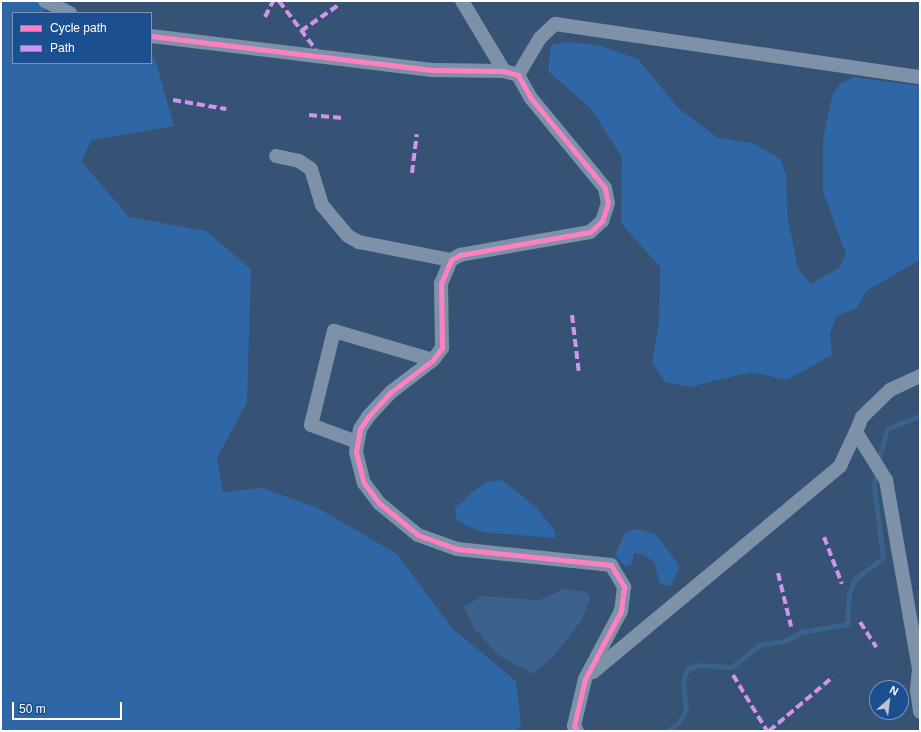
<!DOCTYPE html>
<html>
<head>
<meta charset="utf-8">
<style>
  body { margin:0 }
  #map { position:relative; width:921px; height:732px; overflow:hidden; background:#365274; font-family:Helvetica,sans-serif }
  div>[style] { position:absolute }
  .green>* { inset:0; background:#2f66a5 }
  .water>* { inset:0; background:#3b618d }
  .stream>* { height:4.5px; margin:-2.25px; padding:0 2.25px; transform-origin:2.25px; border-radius:2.25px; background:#3b618d }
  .street>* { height:14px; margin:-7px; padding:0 7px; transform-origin:7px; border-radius:7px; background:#7d92a8 }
  .quiet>* { height:4px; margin-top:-2px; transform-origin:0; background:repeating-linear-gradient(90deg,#d193ec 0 8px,transparent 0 12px) }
  .cycleway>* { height:5px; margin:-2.5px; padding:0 2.5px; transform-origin:2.5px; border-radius:2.5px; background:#ff80c0 }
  span { translate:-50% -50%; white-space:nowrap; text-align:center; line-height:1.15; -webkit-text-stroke:3px #1b4f8f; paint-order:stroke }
  .frame { position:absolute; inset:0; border:2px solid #fff; pointer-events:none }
  .legend { position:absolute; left:12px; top:12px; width:140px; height:52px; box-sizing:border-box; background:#1b4f8f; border:1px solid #7695bc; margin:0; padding:5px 7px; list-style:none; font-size:12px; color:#fff }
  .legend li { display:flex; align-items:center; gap:8px; height:20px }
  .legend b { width:20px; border:1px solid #7695bc }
  .north { position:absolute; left:869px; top:680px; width:40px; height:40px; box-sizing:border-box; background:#1b4f8f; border:1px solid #7695bc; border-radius:50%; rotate:28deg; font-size:11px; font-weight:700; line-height:16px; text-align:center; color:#fff }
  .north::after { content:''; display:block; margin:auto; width:14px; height:18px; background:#b9c2ce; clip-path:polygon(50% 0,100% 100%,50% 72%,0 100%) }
  .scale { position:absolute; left:12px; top:702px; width:110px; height:18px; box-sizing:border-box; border:2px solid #fff; border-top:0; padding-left:5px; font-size:12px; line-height:14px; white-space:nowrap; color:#fff; -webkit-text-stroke:3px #1b4f8f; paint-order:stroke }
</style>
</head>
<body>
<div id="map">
  <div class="green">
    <i style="clip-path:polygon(1px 1px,47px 1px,44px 13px,13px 13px,13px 63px,151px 63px,151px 56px,155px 59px,174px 126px,92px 140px,81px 161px,129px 217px,206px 231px,251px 269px,247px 402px,217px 458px,223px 492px,262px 488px,318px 508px,397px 554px,452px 628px,516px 681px,521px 724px,517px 731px,1px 731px)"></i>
    <i style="clip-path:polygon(569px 42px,601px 46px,638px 59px,678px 108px,718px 138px,753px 143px,780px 159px,786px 175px,788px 220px,798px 268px,811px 284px,839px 268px,846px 254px,823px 192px,823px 140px,832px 96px,839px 85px,853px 77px,920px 86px,920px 260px,866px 291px,857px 308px,836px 316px,830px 334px,832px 355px,787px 380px,751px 372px,690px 387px,665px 382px,652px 362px,659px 323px,660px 267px,621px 223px,622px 157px,591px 109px,548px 71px,551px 45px)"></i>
    <i style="clip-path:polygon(502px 480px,537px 508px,555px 531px,555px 538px,481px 532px,456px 520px,455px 508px,471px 493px,486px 482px)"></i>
    <i style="clip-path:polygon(635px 529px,655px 534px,676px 561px,679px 568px,671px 586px,660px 584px,654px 562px,644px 555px,634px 553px,632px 564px,626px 567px,615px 555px,625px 533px)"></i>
  </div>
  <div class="water">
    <i style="clip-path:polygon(565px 589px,587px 592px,590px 598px,583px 618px,554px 656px,533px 674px,498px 655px,474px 628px,464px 607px,482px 596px,539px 600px)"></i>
  </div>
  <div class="stream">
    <i style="left:878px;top:461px;width:33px;rotate:-74deg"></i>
    <i style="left:887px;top:429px;width:35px;rotate:-22deg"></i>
    <i style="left:668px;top:731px;width:13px;rotate:-39deg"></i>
    <i style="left:678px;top:723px;width:15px;rotate:-58deg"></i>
    <i style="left:686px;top:710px;width:29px;rotate:-96deg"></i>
    <i style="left:683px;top:681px;width:14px;rotate:-69deg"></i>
    <i style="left:688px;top:668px;width:13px;rotate:-13deg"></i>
    <i style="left:701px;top:665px;width:31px;rotate:4deg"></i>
    <i style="left:732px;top:667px;width:35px;rotate:-39deg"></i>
    <i style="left:759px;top:645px;width:26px;rotate:-9deg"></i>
    <i style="left:785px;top:641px;width:18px;rotate:-29deg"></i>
    <i style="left:801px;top:632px;width:47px;rotate:-9.9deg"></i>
    <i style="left:847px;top:624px;width:30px;rotate:-86deg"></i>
    <i style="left:849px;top:594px;width:16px;rotate:-68deg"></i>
    <i style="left:855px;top:579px;width:35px;rotate:-37deg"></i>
    <i style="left:883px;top:558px;width:73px;rotate:-97.1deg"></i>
    <i style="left:874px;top:486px;width:13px;rotate:-81deg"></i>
  </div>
  <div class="street">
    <i style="left:45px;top:1px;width:28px;rotate:26deg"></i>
    <i style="left:462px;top:1px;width:82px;rotate:59deg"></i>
    <i style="left:151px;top:36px;width:285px;rotate:6.9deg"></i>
    <i style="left:434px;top:70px;width:70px;rotate:0.8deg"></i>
    <i style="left:504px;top:71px;width:15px;rotate:16deg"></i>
    <i style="left:518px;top:75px;width:25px;rotate:61deg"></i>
    <i style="left:530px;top:97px;width:118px;rotate:50.5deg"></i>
    <i style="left:605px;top:188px;width:15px;rotate:79deg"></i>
    <i style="left:608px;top:203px;width:19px;rotate:108deg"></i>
    <i style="left:602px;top:221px;width:16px;rotate:137deg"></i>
    <i style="left:590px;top:232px;width:132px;rotate:170deg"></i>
    <i style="left:460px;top:255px;width:10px;rotate:151deg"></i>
    <i style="left:451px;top:260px;width:25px;rotate:113deg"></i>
    <i style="left:441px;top:283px;width:65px;rotate:89.1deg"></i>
    <i style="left:442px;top:348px;width:15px;rotate:127deg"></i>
    <i style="left:433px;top:360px;width:53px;rotate:142.7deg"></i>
    <i style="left:391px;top:392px;width:34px;rotate:133deg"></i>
    <i style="left:368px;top:417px;width:14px;rotate:124deg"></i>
    <i style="left:360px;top:429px;width:23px;rotate:100deg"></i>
    <i style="left:356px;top:452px;width:32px;rotate:76deg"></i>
    <i style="left:364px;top:483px;width:25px;rotate:53deg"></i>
    <i style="left:379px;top:503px;width:50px;rotate:39.4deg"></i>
    <i style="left:418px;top:535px;width:41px;rotate:19.7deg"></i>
    <i style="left:457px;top:549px;width:155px;rotate:5.9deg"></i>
    <i style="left:611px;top:565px;width:26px;rotate:59deg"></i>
    <i style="left:624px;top:587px;width:24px;rotate:97deg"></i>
    <i style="left:621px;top:611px;width:77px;rotate:117.9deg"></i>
    <i style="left:585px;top:679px;width:48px;rotate:103.2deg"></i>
    <i style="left:574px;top:726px;width:6px;rotate:59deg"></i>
    <i style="left:518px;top:75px;width:43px;rotate:-59.3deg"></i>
    <i style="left:540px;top:38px;width:21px;rotate:-43deg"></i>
    <i style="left:555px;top:24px;width:369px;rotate:8.3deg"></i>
    <i style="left:276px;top:156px;width:24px;rotate:12deg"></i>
    <i style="left:299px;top:161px;width:14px;rotate:34deg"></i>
    <i style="left:311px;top:169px;width:38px;rotate:73deg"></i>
    <i style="left:322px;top:205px;width:40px;rotate:50deg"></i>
    <i style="left:348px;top:236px;width:13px;rotate:29deg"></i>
    <i style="left:359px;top:242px;width:94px;rotate:11.1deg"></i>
    <i style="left:920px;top:376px;width:33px;rotate:155deg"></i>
    <i style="left:890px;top:390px;width:39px;rotate:136deg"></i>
    <i style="left:862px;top:417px;width:16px;rotate:112deg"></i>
    <i style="left:856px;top:432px;width:57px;rotate:58deg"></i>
    <i style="left:886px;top:480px;width:193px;rotate:80.1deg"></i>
    <i style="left:919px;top:670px;width:20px;rotate:96deg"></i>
    <i style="left:917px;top:690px;width:22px;rotate:82deg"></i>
    <i style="left:357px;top:442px;width:49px;rotate:-159.7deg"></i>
    <i style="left:311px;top:425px;width:97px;rotate:-76.3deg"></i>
    <i style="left:334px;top:331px;width:103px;rotate:16.3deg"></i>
    <i style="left:593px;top:672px;width:322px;rotate:-39.8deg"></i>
    <i style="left:840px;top:466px;width:38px;rotate:-65deg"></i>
  </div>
  <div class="quiet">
    <i style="left:279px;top:1px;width:61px;rotate:52.9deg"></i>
    <i style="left:265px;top:17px;width:18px;rotate:-63deg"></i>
    <i style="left:301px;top:31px;width:47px;rotate:-34.7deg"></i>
    <i style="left:173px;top:100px;width:54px;rotate:9.6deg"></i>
    <i style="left:309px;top:115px;width:34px;rotate:5deg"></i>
    <i style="left:412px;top:173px;width:39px;rotate:-83deg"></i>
    <i style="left:572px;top:315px;width:59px;rotate:83.2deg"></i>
    <i style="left:824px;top:537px;width:50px;rotate:69deg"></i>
    <i style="left:778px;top:573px;width:55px;rotate:76.2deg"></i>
    <i style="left:860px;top:622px;width:30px;rotate:57deg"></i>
    <i style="left:733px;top:675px;width:66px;rotate:58.7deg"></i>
    <i style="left:769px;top:731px;width:84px;rotate:-40.2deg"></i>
  </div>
  <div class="cycleway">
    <i style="left:151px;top:36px;width:285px;rotate:6.9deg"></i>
    <i style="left:434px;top:70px;width:70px;rotate:0.8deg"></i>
    <i style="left:504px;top:71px;width:15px;rotate:16deg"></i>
    <i style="left:518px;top:75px;width:25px;rotate:61deg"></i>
    <i style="left:530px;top:97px;width:118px;rotate:50.5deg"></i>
    <i style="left:605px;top:188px;width:15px;rotate:79deg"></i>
    <i style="left:608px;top:203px;width:19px;rotate:108deg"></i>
    <i style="left:602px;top:221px;width:16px;rotate:137deg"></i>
    <i style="left:590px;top:232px;width:132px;rotate:170deg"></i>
    <i style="left:460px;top:255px;width:10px;rotate:151deg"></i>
    <i style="left:451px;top:260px;width:25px;rotate:113deg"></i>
    <i style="left:441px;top:283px;width:65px;rotate:89.1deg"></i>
    <i style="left:442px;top:348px;width:15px;rotate:127deg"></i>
    <i style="left:433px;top:360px;width:53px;rotate:142.7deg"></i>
    <i style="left:391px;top:392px;width:34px;rotate:133deg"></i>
    <i style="left:368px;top:417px;width:14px;rotate:124deg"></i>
    <i style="left:360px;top:429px;width:23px;rotate:100deg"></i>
    <i style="left:356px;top:452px;width:32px;rotate:76deg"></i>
    <i style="left:364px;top:483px;width:25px;rotate:53deg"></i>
    <i style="left:379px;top:503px;width:50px;rotate:39.4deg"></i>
    <i style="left:418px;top:535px;width:41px;rotate:19.7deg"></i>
    <i style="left:457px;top:549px;width:155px;rotate:5.9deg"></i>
    <i style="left:611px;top:565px;width:26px;rotate:59deg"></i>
    <i style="left:624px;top:587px;width:24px;rotate:97deg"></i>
    <i style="left:621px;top:611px;width:77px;rotate:117.9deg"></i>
    <i style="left:585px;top:679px;width:48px;rotate:103.2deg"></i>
    <i style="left:574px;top:726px;width:6px;rotate:59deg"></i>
  </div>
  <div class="frame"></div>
  <ul class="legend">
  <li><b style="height:5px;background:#ff80c0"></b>Cycle path</li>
  <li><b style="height:5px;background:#d193ec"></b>Path</li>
  </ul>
  <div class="north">N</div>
  <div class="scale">50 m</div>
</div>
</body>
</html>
